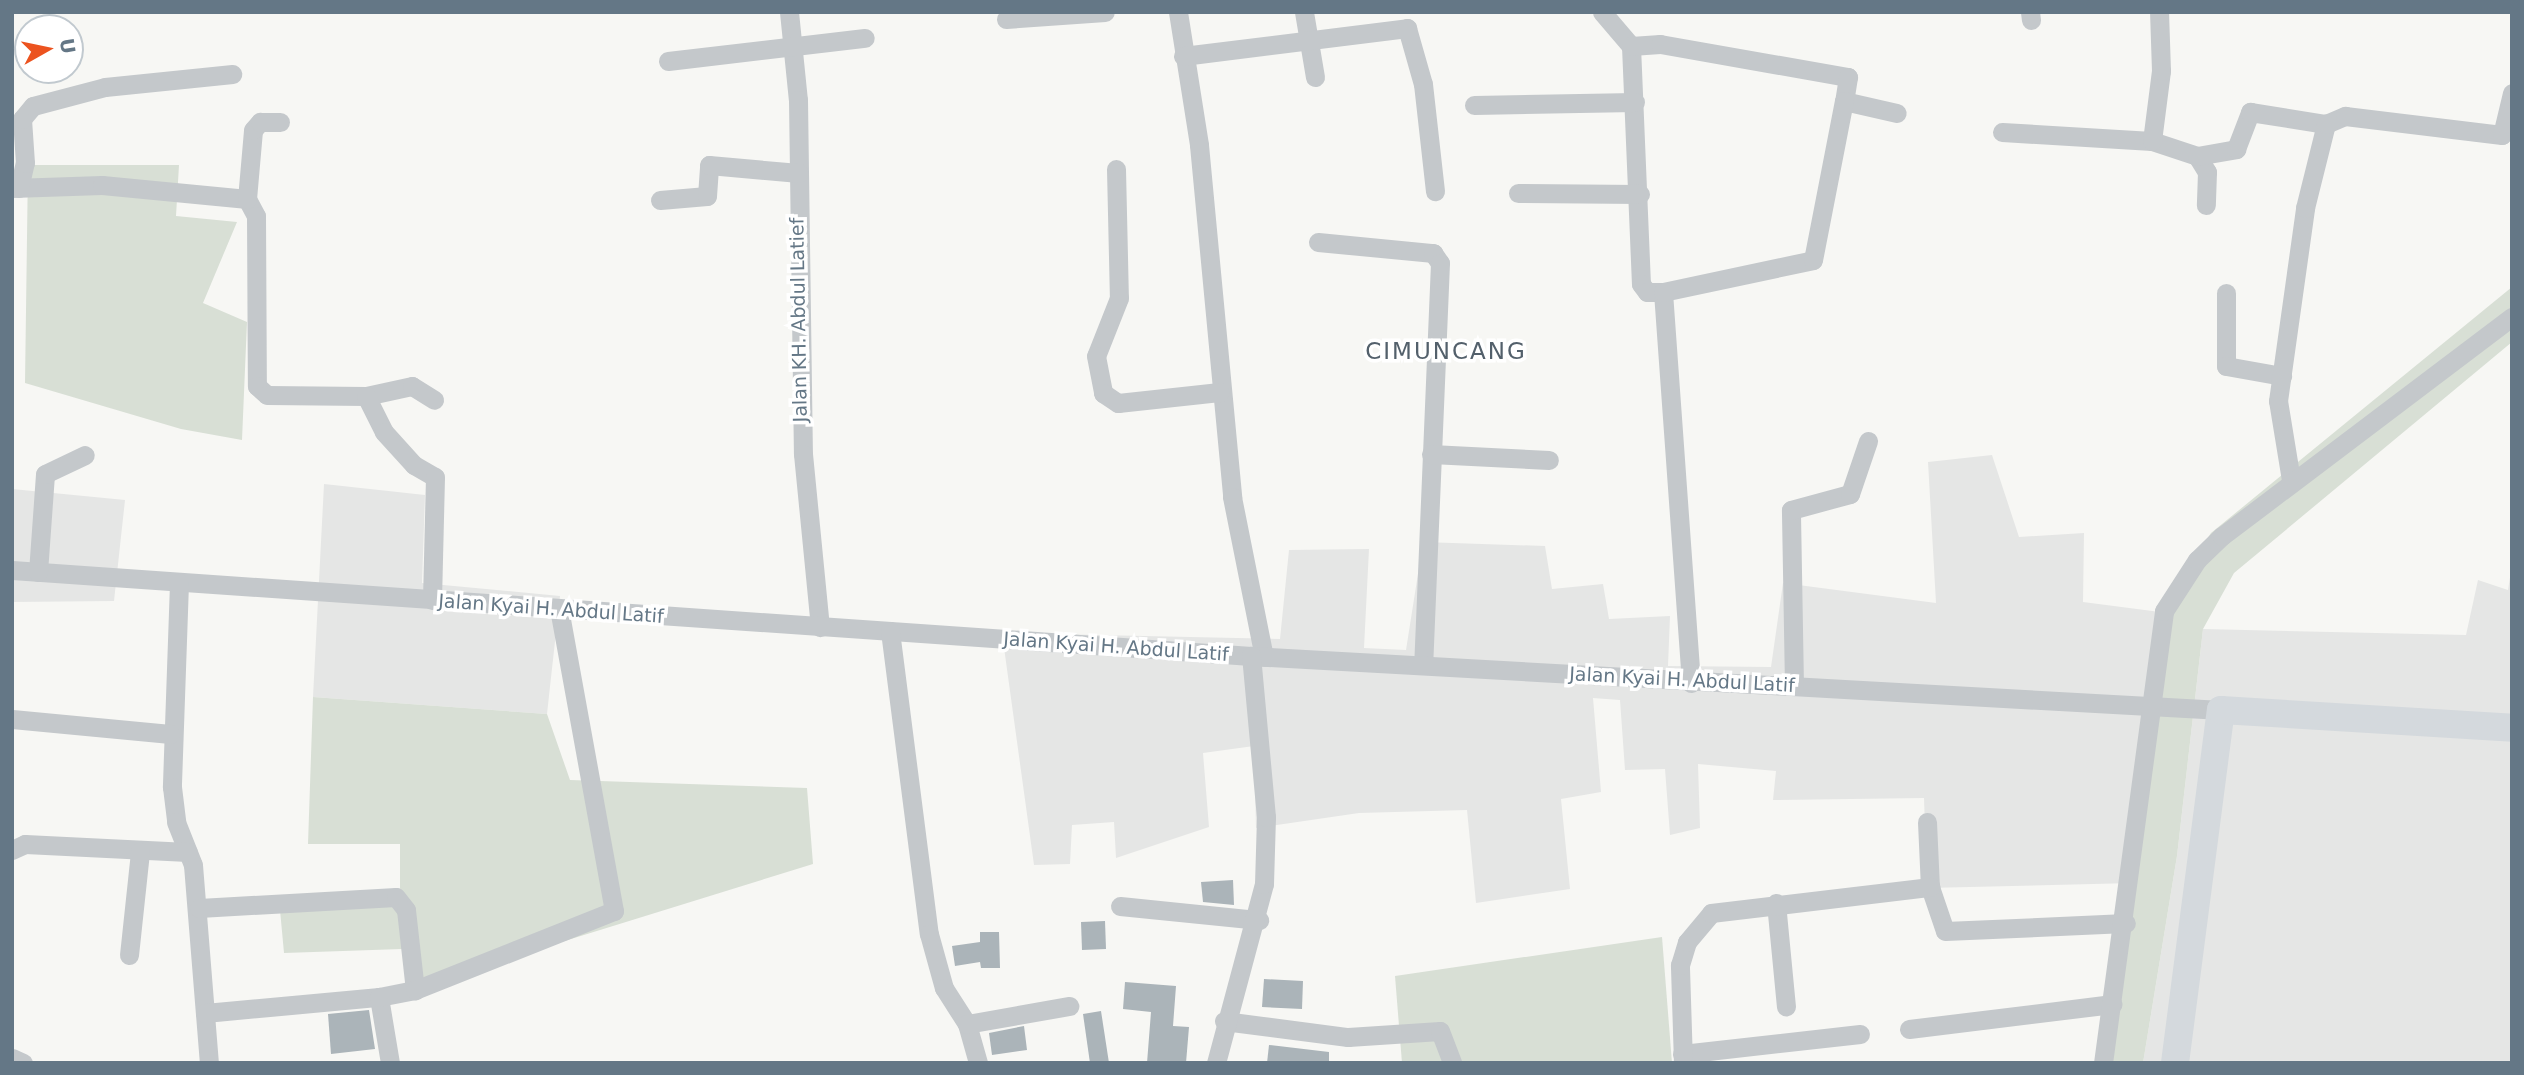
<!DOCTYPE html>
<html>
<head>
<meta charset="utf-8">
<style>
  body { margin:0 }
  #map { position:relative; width:2524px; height:1075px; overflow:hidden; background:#f7f7f4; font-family:"DejaVu Sans",sans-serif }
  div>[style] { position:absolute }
  .built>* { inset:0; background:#e5e6e5 }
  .green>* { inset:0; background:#d8dfd5 }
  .building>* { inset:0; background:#abb4b9 }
  .street>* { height:19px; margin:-9.5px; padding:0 9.5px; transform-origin:9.5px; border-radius:9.5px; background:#c4c8cb }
  .secondary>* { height:28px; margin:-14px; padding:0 14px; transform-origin:14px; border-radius:14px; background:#d4d9dd }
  span { translate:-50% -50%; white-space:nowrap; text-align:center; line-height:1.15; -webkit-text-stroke:7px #fff; paint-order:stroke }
  .street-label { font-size:19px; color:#647786 }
  .quarter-label { font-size:23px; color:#53606b; letter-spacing:2px }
  .frame { position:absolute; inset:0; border:14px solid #647786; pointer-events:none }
  .north { position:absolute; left:14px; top:14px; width:70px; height:70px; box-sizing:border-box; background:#fff; border:2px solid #c1c9cf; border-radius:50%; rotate:81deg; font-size:19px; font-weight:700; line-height:28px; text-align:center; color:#647786 }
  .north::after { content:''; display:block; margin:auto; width:24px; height:32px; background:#ec531f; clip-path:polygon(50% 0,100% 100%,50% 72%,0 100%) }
</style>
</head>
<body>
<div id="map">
  <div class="built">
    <i style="clip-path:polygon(1992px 455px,2019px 537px,2084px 533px,2083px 602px,2160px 612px,2134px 883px,1927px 888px,1924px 798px,1773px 800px,1776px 771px,1698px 764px,1700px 828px,1670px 835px,1665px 769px,1625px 770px,1620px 700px,1593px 698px,1601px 792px,1561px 799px,1570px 889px,1476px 903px,1467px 810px,1359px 813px,1256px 828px,1254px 746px,1203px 753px,1209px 827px,1116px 858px,1114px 822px,1072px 825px,1070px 864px,1034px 865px,1002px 633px,1280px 639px,1289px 550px,1369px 549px,1364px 648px,1406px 650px,1423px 542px,1545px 546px,1552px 589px,1603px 584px,1609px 619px,1670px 616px,1668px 666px,1771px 667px,1783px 583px,1936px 603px,1928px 462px)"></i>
    <i style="clip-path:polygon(324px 484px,425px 495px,422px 583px,560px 596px,547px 714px,313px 697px)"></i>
    <i style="clip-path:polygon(12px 489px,125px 500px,114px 601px,12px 602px)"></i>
    <i style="clip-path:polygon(2512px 565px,2512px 1063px,2143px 1063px,2177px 856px,2203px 629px,2466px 635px,2478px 580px,2508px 590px)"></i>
  </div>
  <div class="green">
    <i style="clip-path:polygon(28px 165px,179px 165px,176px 216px,237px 222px,203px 303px,247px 322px,242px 440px,181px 429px,25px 383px)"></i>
    <i style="clip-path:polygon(2512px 287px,2512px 342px,2234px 573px,2203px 629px,2177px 856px,2143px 1063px,2104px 1063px,2160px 612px,2211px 533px)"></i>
    <i style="clip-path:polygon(313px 697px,547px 714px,570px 780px,807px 788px,813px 864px,416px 987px,402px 949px,284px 953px,280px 910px,400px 898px,400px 844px,308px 844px)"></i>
    <i style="clip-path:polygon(1662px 937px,1672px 1063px,1402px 1063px,1395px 976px)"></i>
  </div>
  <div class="building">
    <i style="clip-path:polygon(1233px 880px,1234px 905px,1203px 902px,1201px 882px)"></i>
    <i style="clip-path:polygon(1105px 921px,1106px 949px,1082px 950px,1081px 922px)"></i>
    <i style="clip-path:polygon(980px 932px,999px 932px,1000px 968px,981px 968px,980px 962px,955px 966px,952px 946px,980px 942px)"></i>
    <i style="clip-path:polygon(1264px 979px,1303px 981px,1302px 1009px,1262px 1007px)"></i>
    <i style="clip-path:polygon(1125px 982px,1176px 986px,1173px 1026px,1189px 1027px,1186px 1063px,1147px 1063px,1151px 1012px,1123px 1009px)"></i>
    <i style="clip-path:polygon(369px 1010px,375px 1049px,331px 1054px,328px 1014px)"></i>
    <i style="clip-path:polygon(1101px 1011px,1109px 1063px,1090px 1063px,1083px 1014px)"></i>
    <i style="clip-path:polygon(1024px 1026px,1027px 1050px,992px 1055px,989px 1033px)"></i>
    <i style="clip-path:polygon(1269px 1045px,1329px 1052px,1329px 1063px,1267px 1063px)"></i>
  </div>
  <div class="street">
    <i style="left:789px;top:12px;width:88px;rotate:84.2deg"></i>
    <i style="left:798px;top:100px;width:354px;rotate:89.2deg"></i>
    <i style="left:803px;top:454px;width:174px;rotate:84.4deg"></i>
    <i style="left:1178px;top:12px;width:135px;rotate:81deg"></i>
    <i style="left:1199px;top:145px;width:354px;rotate:84.6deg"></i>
    <i style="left:1232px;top:497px;width:163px;rotate:78.7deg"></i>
    <i style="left:1304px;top:12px;width:66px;rotate:80.4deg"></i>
    <i style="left:1602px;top:12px;width:45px;rotate:49.5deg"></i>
    <i style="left:1631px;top:46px;width:238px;rotate:87.6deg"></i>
    <i style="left:1641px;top:284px;width:10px;rotate:53deg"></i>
    <i style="left:1647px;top:292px;width:16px"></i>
    <i style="left:1663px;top:292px;width:392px;rotate:85.9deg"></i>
    <i style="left:2030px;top:12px;width:8px;rotate:83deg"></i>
    <i style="left:1006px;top:19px;width:99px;rotate:-4deg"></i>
    <i style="left:1631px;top:46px;width:29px;rotate:-4deg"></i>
    <i style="left:1660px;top:44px;width:191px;rotate:10deg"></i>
    <i style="left:1848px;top:77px;width:24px;rotate:99deg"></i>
    <i style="left:1844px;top:101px;width:54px;rotate:12.8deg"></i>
    <i style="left:1183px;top:56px;width:226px;rotate:-7.1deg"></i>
    <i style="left:1407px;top:28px;width:58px;rotate:74.1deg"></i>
    <i style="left:1423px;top:84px;width:108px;rotate:83.6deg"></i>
    <i style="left:668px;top:61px;width:198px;rotate:-6.7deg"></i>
    <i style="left:1474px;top:105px;width:161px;rotate:-1.1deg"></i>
    <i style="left:2002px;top:132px;width:150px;rotate:3.4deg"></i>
    <i style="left:2152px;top:141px;width:47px;rotate:18.4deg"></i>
    <i style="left:2197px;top:156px;width:19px;rotate:58deg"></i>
    <i style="left:2207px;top:172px;width:33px;rotate:92deg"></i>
    <i style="left:2152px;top:141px;width:71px;rotate:-82.7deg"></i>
    <i style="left:2161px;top:71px;width:59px;rotate:-91.9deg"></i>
    <i style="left:2197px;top:156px;width:40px;rotate:-10deg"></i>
    <i style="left:2236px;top:149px;width:40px;rotate:-69deg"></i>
    <i style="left:2250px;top:112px;width:77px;rotate:9deg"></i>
    <i style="left:1116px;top:169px;width:129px;rotate:88.7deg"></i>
    <i style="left:1119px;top:298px;width:62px;rotate:111.6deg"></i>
    <i style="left:1096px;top:356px;width:38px;rotate:79deg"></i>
    <i style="left:1103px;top:393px;width:18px;rotate:34deg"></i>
    <i style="left:1118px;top:403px;width:102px;rotate:-6.2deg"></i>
    <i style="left:12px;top:188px;width:90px;rotate:-1.9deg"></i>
    <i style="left:102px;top:185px;width:146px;rotate:5.5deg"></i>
    <i style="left:247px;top:199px;width:19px;rotate:62deg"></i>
    <i style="left:256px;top:216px;width:170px;rotate:89.7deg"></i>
    <i style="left:257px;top:386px;width:13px;rotate:42deg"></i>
    <i style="left:267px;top:395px;width:99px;rotate:0.6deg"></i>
    <i style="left:366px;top:396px;width:47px;rotate:-12.3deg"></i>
    <i style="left:412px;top:386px;width:26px;rotate:32deg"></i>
    <i style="left:19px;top:188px;width:26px;rotate:-77deg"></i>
    <i style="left:25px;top:163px;width:44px;rotate:-93.9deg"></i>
    <i style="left:22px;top:119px;width:17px;rotate:-50deg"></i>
    <i style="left:33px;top:106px;width:74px;rotate:-14.8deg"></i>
    <i style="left:105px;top:87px;width:128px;rotate:-5.8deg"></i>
    <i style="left:1518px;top:193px;width:122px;rotate:0.5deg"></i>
    <i style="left:247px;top:199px;width:69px;rotate:-85deg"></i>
    <i style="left:253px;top:130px;width:11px;rotate:-49deg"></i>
    <i style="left:260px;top:122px;width:20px"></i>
    <i style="left:660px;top:200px;width:47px;rotate:-4.9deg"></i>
    <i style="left:707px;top:196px;width:31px;rotate:-86deg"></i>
    <i style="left:709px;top:165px;width:90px;rotate:5.1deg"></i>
    <i style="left:1318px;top:242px;width:116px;rotate:5.5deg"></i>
    <i style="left:1433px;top:253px;width:12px;rotate:55deg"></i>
    <i style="left:1440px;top:263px;width:400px;rotate:92.4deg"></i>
    <i style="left:1663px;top:292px;width:153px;rotate:-12deg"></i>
    <i style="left:1813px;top:260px;width:162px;rotate:-79deg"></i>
    <i style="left:2226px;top:293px;width:73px;rotate:90deg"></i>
    <i style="left:2226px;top:366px;width:57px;rotate:10.1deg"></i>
    <i style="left:366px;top:396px;width:40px;rotate:63.4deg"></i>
    <i style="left:384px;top:432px;width:45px;rotate:47.7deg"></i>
    <i style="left:414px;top:465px;width:24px;rotate:30deg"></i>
    <i style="left:435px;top:477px;width:123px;rotate:91.4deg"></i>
    <i style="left:1431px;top:454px;width:118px;rotate:2.9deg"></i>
    <i style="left:2291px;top:480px;width:80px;rotate:-99.3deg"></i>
    <i style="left:2278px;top:401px;width:195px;rotate:-82deg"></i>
    <i style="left:2305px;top:208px;width:87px;rotate:-76deg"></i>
    <i style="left:2326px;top:124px;width:21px;rotate:-23deg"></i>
    <i style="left:2345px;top:116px;width:158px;rotate:6.9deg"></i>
    <i style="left:2502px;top:135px;width:43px;rotate:-76.6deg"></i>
    <i style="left:12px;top:570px;width:1242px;rotate:3.97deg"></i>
    <i style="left:1251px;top:656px;width:972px;rotate:3.19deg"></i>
    <i style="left:38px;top:572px;width:98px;rotate:-85.9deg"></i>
    <i style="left:45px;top:474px;width:44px;rotate:-25.4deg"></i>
    <i style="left:179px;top:583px;width:204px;rotate:92deg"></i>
    <i style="left:172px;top:787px;width:35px;rotate:83deg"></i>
    <i style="left:176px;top:822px;width:46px;rotate:68.4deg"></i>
    <i style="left:193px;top:865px;width:199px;rotate:85.4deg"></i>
    <i style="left:890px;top:631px;width:305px;rotate:82.7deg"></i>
    <i style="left:929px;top:934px;width:56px;rotate:74.5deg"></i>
    <i style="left:944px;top:988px;width:43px;rotate:57.4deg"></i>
    <i style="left:967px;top:1024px;width:41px;rotate:74.2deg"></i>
    <i style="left:1794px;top:686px;width:176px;rotate:-91deg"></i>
    <i style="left:1791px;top:510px;width:61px;rotate:-15.2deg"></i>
    <i style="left:1850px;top:494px;width:56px;rotate:-71.2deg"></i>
    <i style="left:12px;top:719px;width:159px;rotate:5.4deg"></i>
    <i style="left:1927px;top:822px;width:65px;rotate:87.4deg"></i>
    <i style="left:1930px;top:887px;width:46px;rotate:71.2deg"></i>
    <i style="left:1945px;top:931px;width:181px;rotate:-2.5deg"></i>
    <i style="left:12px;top:850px;width:14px;rotate:-25deg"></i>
    <i style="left:25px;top:844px;width:163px;rotate:2.8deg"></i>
    <i style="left:1776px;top:903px;width:104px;rotate:84.5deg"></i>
    <i style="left:1120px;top:906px;width:140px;rotate:5.8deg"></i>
    <i style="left:199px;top:908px;width:197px;rotate:-3.2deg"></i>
    <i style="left:396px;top:897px;width:16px;rotate:52deg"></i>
    <i style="left:406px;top:910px;width:81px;rotate:83.6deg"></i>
    <i style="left:129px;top:955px;width:104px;rotate:-83.9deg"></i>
    <i style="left:205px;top:1013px;width:175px;rotate:-5.3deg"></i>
    <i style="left:1224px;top:1021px;width:125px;rotate:7.4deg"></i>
    <i style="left:1348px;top:1037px;width:92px;rotate:-3.7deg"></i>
    <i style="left:1440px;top:1031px;width:34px;rotate:69deg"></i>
    <i style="left:967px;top:1024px;width:104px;rotate:-10deg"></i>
    <i style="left:1909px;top:1029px;width:205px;rotate:-7deg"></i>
    <i style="left:1682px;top:1054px;width:179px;rotate:-6.4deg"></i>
    <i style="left:12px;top:1058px;width:12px;rotate:24deg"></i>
    <i style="left:390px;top:1063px;width:67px;rotate:-99.5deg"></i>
    <i style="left:379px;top:997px;width:37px;rotate:-11deg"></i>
    <i style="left:415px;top:990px;width:214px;rotate:-21.7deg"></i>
    <i style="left:614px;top:911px;width:307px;rotate:-100.3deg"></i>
    <i style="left:1216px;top:1063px;width:185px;rotate:-75deg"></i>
    <i style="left:1264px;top:884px;width:67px;rotate:-88.3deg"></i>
    <i style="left:1266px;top:817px;width:162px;rotate:-95.3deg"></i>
    <i style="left:1683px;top:1063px;width:98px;rotate:-91.8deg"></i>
    <i style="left:1680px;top:965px;width:24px;rotate:-73deg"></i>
    <i style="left:1687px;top:942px;width:38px;rotate:-50deg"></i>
    <i style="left:1711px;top:913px;width:221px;rotate:-6.8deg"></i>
    <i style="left:2103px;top:1063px;width:456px;rotate:-82.3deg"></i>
    <i style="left:2164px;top:611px;width:61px;rotate:-57.1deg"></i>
    <i style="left:2197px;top:560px;width:35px;rotate:-44deg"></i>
    <i style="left:2222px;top:536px;width:363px;rotate:-37.1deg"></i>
  </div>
  <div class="secondary">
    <i style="left:2175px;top:1063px;width:356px;rotate:-82.6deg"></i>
    <i style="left:2221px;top:710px;width:292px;rotate:3.5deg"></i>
  </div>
  <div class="street-label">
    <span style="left:799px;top:320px;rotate:-91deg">Jalan KH. Abdul Latief</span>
    <span style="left:551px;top:609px;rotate:4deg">Jalan Kyai H. Abdul Latif</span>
    <span style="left:1116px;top:647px;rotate:4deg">Jalan Kyai H. Abdul Latif</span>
    <span style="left:1682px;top:680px;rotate:3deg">Jalan Kyai H. Abdul Latif</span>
  </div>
  <div class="quarter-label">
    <span style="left:1446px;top:351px">CIMUNCANG</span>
  </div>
  <div class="frame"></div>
  <div class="north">U</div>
</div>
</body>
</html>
